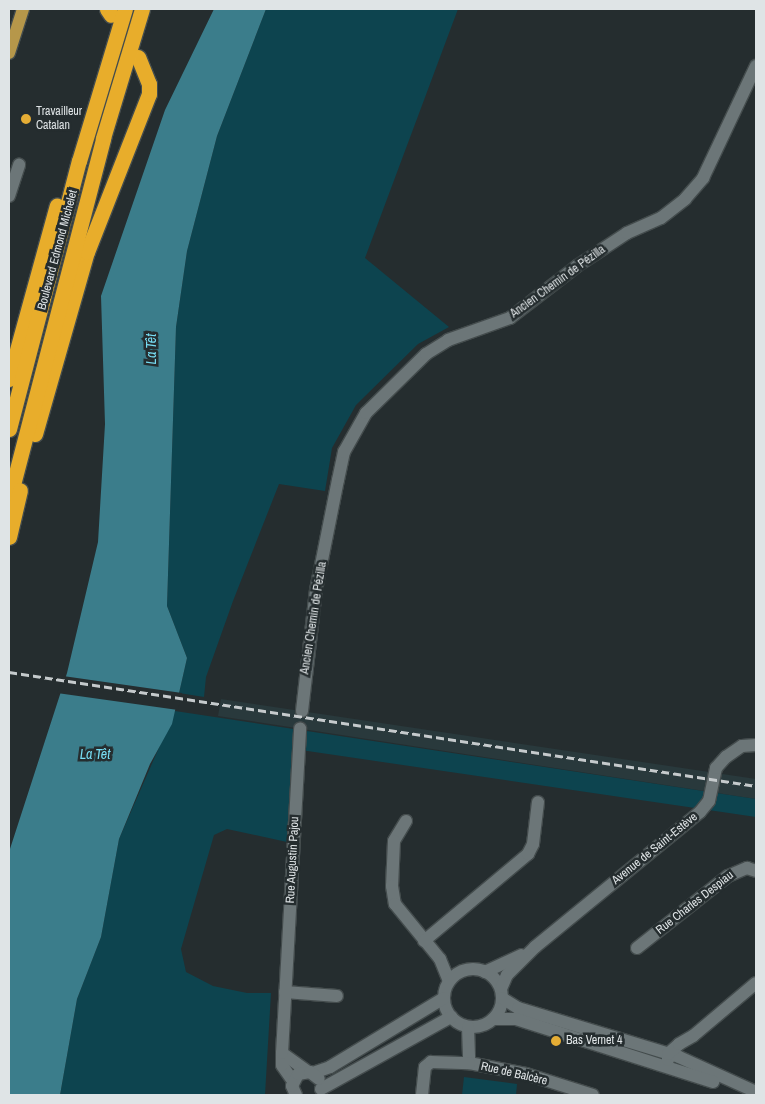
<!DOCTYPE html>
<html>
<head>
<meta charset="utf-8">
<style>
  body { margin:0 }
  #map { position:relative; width:765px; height:1104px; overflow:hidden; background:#252d2f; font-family:"Archivo Narrow",sans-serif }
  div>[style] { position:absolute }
  .built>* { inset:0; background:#29393c }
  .green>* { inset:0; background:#0d444f }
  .water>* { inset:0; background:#3b7d8b }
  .pier>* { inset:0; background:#252d2f }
  .roads { filter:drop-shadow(1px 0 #444c4d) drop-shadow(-1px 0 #444c4d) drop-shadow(0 1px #444c4d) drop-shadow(0 -1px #444c4d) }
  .minor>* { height:12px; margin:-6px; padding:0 6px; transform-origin:6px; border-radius:6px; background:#6c7678 }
  .minor>.ring { margin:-6px; padding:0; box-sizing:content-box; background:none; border:12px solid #6c7678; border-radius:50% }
  .major>* { height:12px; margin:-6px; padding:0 6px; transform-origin:6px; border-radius:6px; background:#b6974a }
  .highway>* { height:15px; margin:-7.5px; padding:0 7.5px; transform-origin:7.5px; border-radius:7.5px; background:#e8ad2b }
  .rail>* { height:3px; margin-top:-1.5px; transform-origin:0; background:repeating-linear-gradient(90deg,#c5cacc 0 8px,transparent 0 12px) }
  .dots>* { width:14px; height:14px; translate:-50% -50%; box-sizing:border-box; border:2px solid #252d2f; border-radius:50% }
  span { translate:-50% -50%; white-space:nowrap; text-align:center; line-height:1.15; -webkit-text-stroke:5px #252d2f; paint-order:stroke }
  .poi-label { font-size:12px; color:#dfe4e6 }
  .left { translate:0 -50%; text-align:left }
  .street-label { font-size:12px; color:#dfe4e6 }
  .water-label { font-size:14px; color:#77ddf3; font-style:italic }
  .frame { position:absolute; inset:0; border:10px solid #dfe4e6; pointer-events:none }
</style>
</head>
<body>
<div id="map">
  <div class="built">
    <i style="clip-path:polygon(221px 699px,756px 779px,756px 799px,218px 716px)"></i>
  </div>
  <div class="green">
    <i style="clip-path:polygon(266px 9px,458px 9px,365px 258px,449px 327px,418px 344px,356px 405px,332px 448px,325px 491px,279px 484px,233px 601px,206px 677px,204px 697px,179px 693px,187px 658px,167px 606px,176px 327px,187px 251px,217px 136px)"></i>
    <i style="clip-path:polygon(175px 711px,756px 799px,756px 817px,294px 749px,287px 842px,227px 829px,214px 835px,181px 949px,186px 972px,213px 986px,247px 993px,271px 993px,265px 1095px,60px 1095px,77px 999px,101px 937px,119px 839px)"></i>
    <i style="clip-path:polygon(464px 1077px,517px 1084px,516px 1095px,462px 1095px)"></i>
  </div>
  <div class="water">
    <i style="clip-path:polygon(214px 9px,266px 9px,217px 136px,187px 251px,176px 327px,167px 606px,187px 658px,172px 724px,150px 764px,119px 839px,101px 937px,77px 999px,60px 1095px,9px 1095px,9px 852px,67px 673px,98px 542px,105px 424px,101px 296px,165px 110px)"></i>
  </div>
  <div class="pier">
    <i style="clip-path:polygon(63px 676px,182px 693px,178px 710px,57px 693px)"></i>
  </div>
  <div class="roads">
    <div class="minor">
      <i style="left:9px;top:196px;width:33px;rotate:-72deg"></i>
      <i style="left:302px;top:711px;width:122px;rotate:-83.4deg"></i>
      <i style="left:316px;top:590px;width:112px;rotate:-78.7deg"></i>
      <i style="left:338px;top:480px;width:29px;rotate:-78deg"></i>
      <i style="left:344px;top:452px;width:45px;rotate:-60.6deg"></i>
      <i style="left:366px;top:413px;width:84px;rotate:-44.5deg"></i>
      <i style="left:426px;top:354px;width:26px;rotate:-32deg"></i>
      <i style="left:448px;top:340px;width:66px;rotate:-19.5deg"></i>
      <i style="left:510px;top:318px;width:85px;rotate:-37.8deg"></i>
      <i style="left:577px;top:266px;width:60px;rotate:-33.4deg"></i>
      <i style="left:627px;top:233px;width:37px;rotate:-24deg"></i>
      <i style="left:661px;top:218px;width:31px;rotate:-38deg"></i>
      <i style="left:685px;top:199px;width:28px;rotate:-49deg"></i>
      <i style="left:703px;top:178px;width:124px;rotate:-64.7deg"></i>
      <i style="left:406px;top:821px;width:23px;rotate:121deg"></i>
      <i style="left:394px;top:841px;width:45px;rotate:92.5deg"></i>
      <i style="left:392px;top:886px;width:18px;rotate:81deg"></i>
      <i style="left:395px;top:904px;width:71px;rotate:50.7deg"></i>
      <i style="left:440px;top:959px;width:24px;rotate:68deg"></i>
      <i style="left:424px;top:941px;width:136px;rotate:-39.9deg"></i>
      <i style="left:528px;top:854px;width:11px;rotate:-63deg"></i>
      <i style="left:533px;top:844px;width:42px;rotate:-83.2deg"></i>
      <i style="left:637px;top:948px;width:116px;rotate:-38.4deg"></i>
      <i style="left:728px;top:876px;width:21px;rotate:-23deg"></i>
      <i style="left:747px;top:868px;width:9px;rotate:18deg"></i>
      <i class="ring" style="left:444px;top:969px;width:46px;height:46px"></i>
      <i style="left:485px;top:972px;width:40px;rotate:-25deg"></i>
      <i style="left:501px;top:989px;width:15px;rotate:-67deg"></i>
      <i style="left:507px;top:975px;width:40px;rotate:-45deg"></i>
      <i style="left:535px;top:947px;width:213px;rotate:-39.3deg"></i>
      <i style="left:700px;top:812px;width:14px;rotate:-51deg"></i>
      <i style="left:709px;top:801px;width:34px;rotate:-78deg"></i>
      <i style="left:716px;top:768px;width:15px;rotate:-48deg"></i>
      <i style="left:726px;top:757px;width:19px;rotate:-35deg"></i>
      <i style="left:742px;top:746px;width:14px;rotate:-4deg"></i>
      <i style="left:285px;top:992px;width:52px;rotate:4.4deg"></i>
      <i style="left:502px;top:998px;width:19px;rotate:32deg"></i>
      <i style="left:518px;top:1008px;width:168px;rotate:16.9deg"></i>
      <i style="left:679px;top:1057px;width:85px;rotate:24.4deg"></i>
      <i style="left:493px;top:1019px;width:23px"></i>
      <i style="left:516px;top:1019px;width:207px;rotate:17.7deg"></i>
      <i style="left:468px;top:1027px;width:36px;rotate:88deg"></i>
      <i style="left:469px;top:1063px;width:58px;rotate:10.9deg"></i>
      <i style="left:526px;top:1074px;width:70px;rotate:17.4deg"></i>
      <i style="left:282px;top:1053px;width:31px;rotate:36deg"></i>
      <i style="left:668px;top:1060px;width:6px;rotate:-90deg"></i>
      <i style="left:668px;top:1054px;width:15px;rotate:-42deg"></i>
      <i style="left:679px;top:1044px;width:16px;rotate:-30deg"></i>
      <i style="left:693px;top:1036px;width:82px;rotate:-40.1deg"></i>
      <i style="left:313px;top:1073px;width:18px;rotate:-19deg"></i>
      <i style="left:330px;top:1067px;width:133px;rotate:-31.2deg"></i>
      <i style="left:293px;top:1081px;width:19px;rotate:-125deg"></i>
      <i style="left:282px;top:1065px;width:12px;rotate:-90deg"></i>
      <i style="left:282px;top:1053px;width:325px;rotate:-86.8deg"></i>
      <i style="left:321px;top:1089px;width:149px;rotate:-29deg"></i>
      <i style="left:296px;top:1095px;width:10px;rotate:-114deg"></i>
      <i style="left:292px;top:1086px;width:13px;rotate:-63deg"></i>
      <i style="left:298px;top:1074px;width:12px;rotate:-9deg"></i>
      <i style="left:310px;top:1072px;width:11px;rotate:38deg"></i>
      <i style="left:422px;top:1095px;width:28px;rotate:-84deg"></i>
      <i style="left:425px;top:1067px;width:8px;rotate:-40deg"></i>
      <i style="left:431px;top:1062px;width:38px;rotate:2deg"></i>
    </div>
    <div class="major">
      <i style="left:9px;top:53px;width:46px;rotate:-72.3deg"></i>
    </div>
    <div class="highway">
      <i style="left:107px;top:9px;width:7px;rotate:56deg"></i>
      <i style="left:9px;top:379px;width:180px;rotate:-74.6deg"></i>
      <i style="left:9px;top:429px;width:277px;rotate:-75.4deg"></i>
      <i style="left:79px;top:161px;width:159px;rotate:-73.2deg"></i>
      <i style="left:35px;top:434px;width:189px;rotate:-74.1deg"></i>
      <i style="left:87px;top:252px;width:170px;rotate:-68.6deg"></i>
      <i style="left:149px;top:94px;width:10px;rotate:-90deg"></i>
      <i style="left:149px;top:84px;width:29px;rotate:-112deg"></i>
      <i style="left:9px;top:500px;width:374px;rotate:-75.4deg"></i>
      <i style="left:103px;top:138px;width:135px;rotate:-73.2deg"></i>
      <i style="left:9px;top:537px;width:48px;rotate:-76.8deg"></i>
    </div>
  </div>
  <div class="rail">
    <i style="left:9px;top:672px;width:756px;rotate:8.68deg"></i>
  </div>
  <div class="dots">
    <i style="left:26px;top:119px;background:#e5ad35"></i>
    <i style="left:556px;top:1041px;background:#e5ad35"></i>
  </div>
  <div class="poi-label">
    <span class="left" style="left:36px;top:119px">Travailleur<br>Catalan</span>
    <span class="left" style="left:566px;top:1041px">Bas Vernet 4</span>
  </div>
  <div class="street-label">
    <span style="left:58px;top:250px;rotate:-75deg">Boulevard Edmond Michelet</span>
    <span style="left:558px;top:282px;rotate:-36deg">Ancien Chemin de Pézilla</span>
    <span style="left:314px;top:618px;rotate:-81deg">Ancien Chemin de Pézilla</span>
    <span style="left:655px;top:849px;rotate:-39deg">Avenue de Saint-Estève</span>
    <span style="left:293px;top:860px;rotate:-87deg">Rue Augustin Pajou</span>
    <span style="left:695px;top:903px;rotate:-38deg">Rue Charles Despiau</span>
    <span style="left:514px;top:1074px;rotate:13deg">Rue de Balcère</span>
  </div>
  <div class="water-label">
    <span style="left:151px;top:349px;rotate:-90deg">La Têt</span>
    <span style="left:95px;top:754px">La Têt</span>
  </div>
  <div class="frame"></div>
</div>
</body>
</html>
